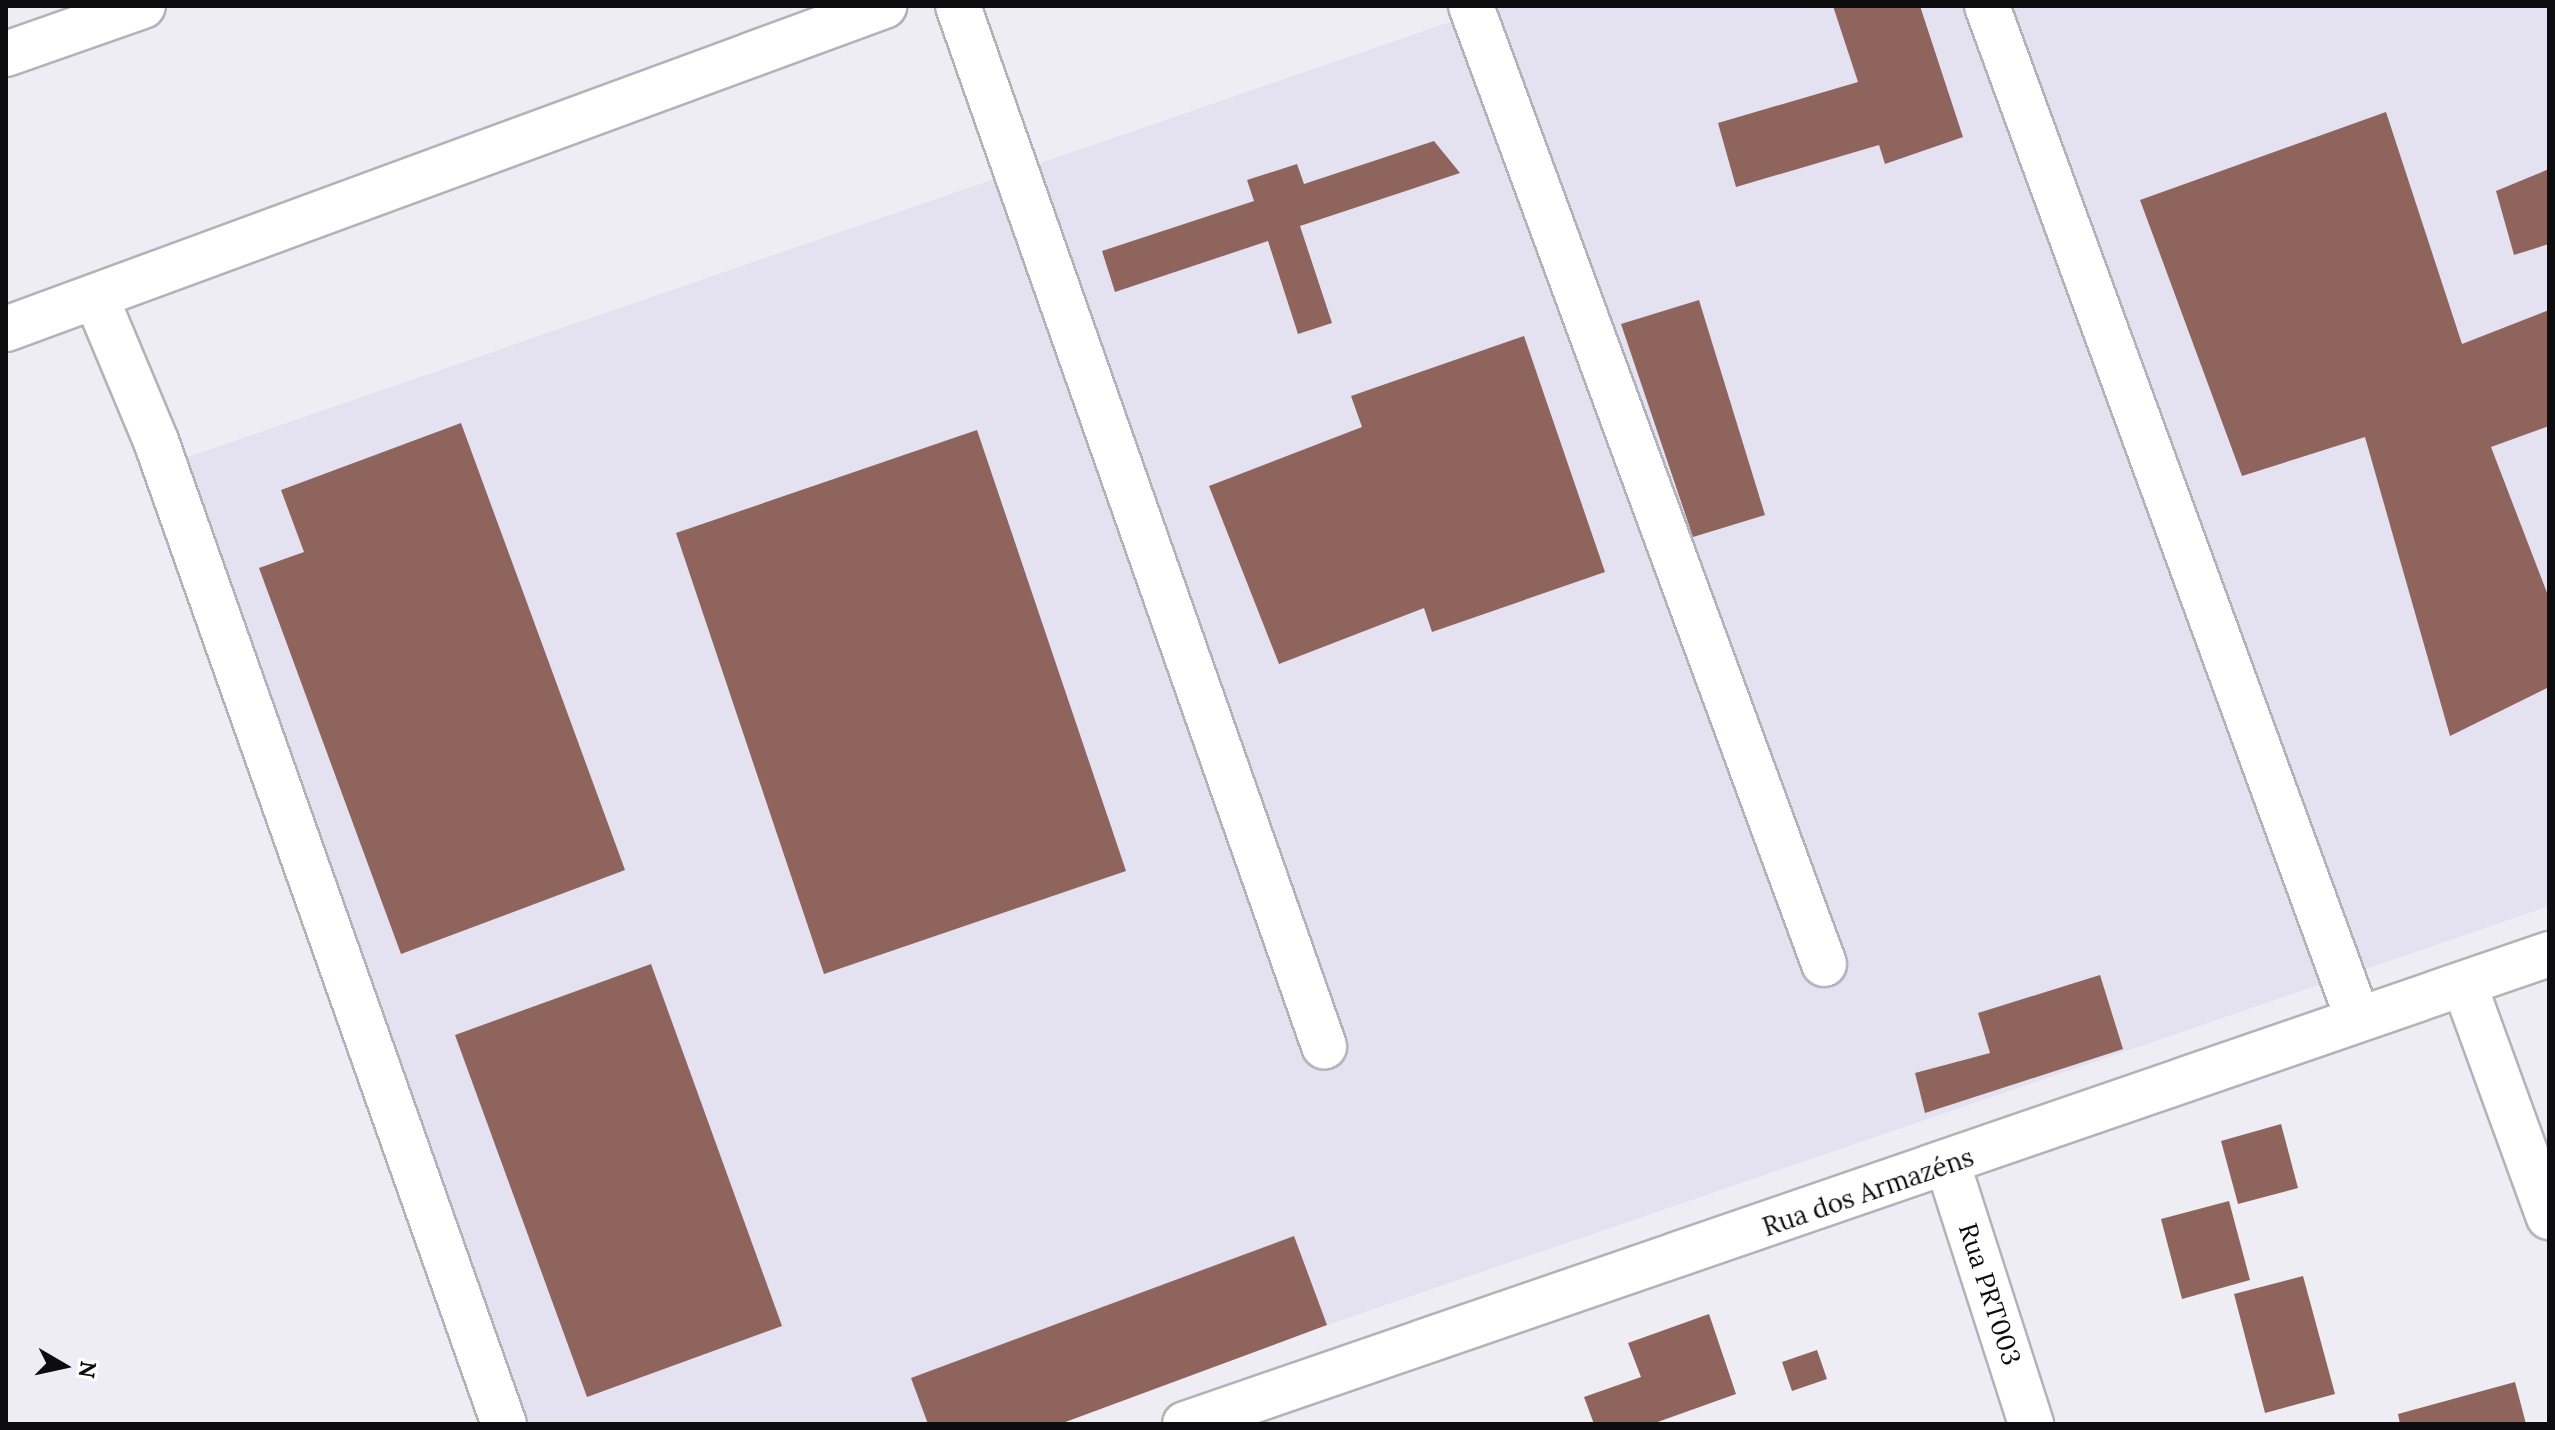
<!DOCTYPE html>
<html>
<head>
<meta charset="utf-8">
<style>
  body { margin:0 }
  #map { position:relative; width:2555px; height:1430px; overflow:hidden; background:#eeedf4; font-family:Lora,serif }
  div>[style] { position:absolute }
  .built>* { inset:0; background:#e4e2f0 }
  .building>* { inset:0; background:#8f645d }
  .roads { filter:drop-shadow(2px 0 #b3b2b9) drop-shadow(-2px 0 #b3b2b9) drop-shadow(0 2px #b3b2b9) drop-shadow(0 -2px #b3b2b9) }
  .minor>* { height:44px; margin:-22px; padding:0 22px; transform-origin:22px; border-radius:22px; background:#fff }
  .highway>* { height:44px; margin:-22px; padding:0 22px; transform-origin:22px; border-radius:22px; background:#fff }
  span { translate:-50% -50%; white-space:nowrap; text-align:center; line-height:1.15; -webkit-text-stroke:8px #fff; paint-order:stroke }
  .street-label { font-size:26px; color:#0d0d0f }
  .frame { position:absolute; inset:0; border:8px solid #0d0d0f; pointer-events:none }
  .north { position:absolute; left:24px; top:1326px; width:80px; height:80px; -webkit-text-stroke:6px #fff; paint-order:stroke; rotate:99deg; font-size:22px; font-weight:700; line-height:32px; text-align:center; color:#0d0d0f }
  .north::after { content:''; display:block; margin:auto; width:28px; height:36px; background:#0d0d0f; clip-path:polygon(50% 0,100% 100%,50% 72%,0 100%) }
</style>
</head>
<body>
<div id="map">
  <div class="built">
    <i style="clip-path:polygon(1496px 6px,2549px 6px,2549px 906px,1327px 1325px,1060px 1424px,521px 1424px,150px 470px)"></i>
  </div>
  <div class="building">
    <i style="clip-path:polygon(1833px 6px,1920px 6px,1963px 137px,1885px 164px,1879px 145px,1736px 187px,1718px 123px,1858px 82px)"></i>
    <i style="clip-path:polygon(2386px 112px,2462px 344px,2549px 310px,2549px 426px,2491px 447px,2549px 598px,2549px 687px,2450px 736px,2365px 437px,2242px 476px,2140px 200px)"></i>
    <i style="clip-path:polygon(1434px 141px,1460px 173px,1300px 226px,1332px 323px,1298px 334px,1268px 241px,1115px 292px,1102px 251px,1254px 201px,1247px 180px,1297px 164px,1304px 184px)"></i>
    <i style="clip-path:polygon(2549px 169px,2549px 244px,2514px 255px,2496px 191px)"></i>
    <i style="clip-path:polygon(1699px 300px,1765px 515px,1693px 537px,1621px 324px)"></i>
    <i style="clip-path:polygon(1524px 336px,1605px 572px,1432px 632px,1424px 608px,1279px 664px,1209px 486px,1362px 427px,1351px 396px)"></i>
    <i style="clip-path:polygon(461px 423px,625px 870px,401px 954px,259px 568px,304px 552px,281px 490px)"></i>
    <i style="clip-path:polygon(977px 430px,1126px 871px,824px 974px,676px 533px)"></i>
    <i style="clip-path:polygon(651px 964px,782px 1326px,587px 1397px,455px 1035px)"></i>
    <i style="clip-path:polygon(2100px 975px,2123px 1049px,1925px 1113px,1915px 1073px,1990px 1053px,1978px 1013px)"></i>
    <i style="clip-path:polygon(2281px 1124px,2298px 1188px,2238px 1204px,2221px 1141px)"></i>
    <i style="clip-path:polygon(2229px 1201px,2250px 1280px,2182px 1299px,2161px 1219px)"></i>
    <i style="clip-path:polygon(1294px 1236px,1327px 1325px,1060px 1424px,928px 1424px,911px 1378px)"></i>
    <i style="clip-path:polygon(2303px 1276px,2335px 1394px,2265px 1413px,2234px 1294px)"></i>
    <i style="clip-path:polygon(1709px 1314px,1736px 1394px,1652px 1424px,1594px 1424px,1584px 1397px,1641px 1377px,1628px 1343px)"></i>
    <i style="clip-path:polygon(1817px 1350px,1827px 1379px,1792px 1391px,1782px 1362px)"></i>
    <i style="clip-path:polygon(2515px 1382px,2526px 1424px,2400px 1424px,2398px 1414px)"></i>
  </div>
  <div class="roads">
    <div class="minor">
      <i style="left:958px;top:6px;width:1103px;rotate:70.61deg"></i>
      <i style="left:1471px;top:6px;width:1021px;rotate:69.77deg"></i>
      <i style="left:1987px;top:6px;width:1079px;rotate:69.89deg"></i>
      <i style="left:97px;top:300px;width:153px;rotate:67.3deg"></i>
      <i style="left:156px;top:441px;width:1043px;rotate:70.51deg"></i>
      <i style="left:6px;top:329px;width:936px;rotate:-20.2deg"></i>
      <i style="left:2464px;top:984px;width:248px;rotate:70deg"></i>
      <i style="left:1948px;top:1165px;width:272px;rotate:72.2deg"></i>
      <i style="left:1185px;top:1424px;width:1443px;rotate:-19.01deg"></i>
    </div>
    <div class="highway">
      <i style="left:6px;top:54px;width:145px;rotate:-19.3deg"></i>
    </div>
  </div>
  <div class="street-label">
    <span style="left:1868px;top:1192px;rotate:-19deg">Rua dos Armazéns</span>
    <span style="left:1990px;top:1294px;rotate:72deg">Rua PRT003</span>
  </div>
  <div class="frame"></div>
  <div class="north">N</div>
</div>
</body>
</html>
